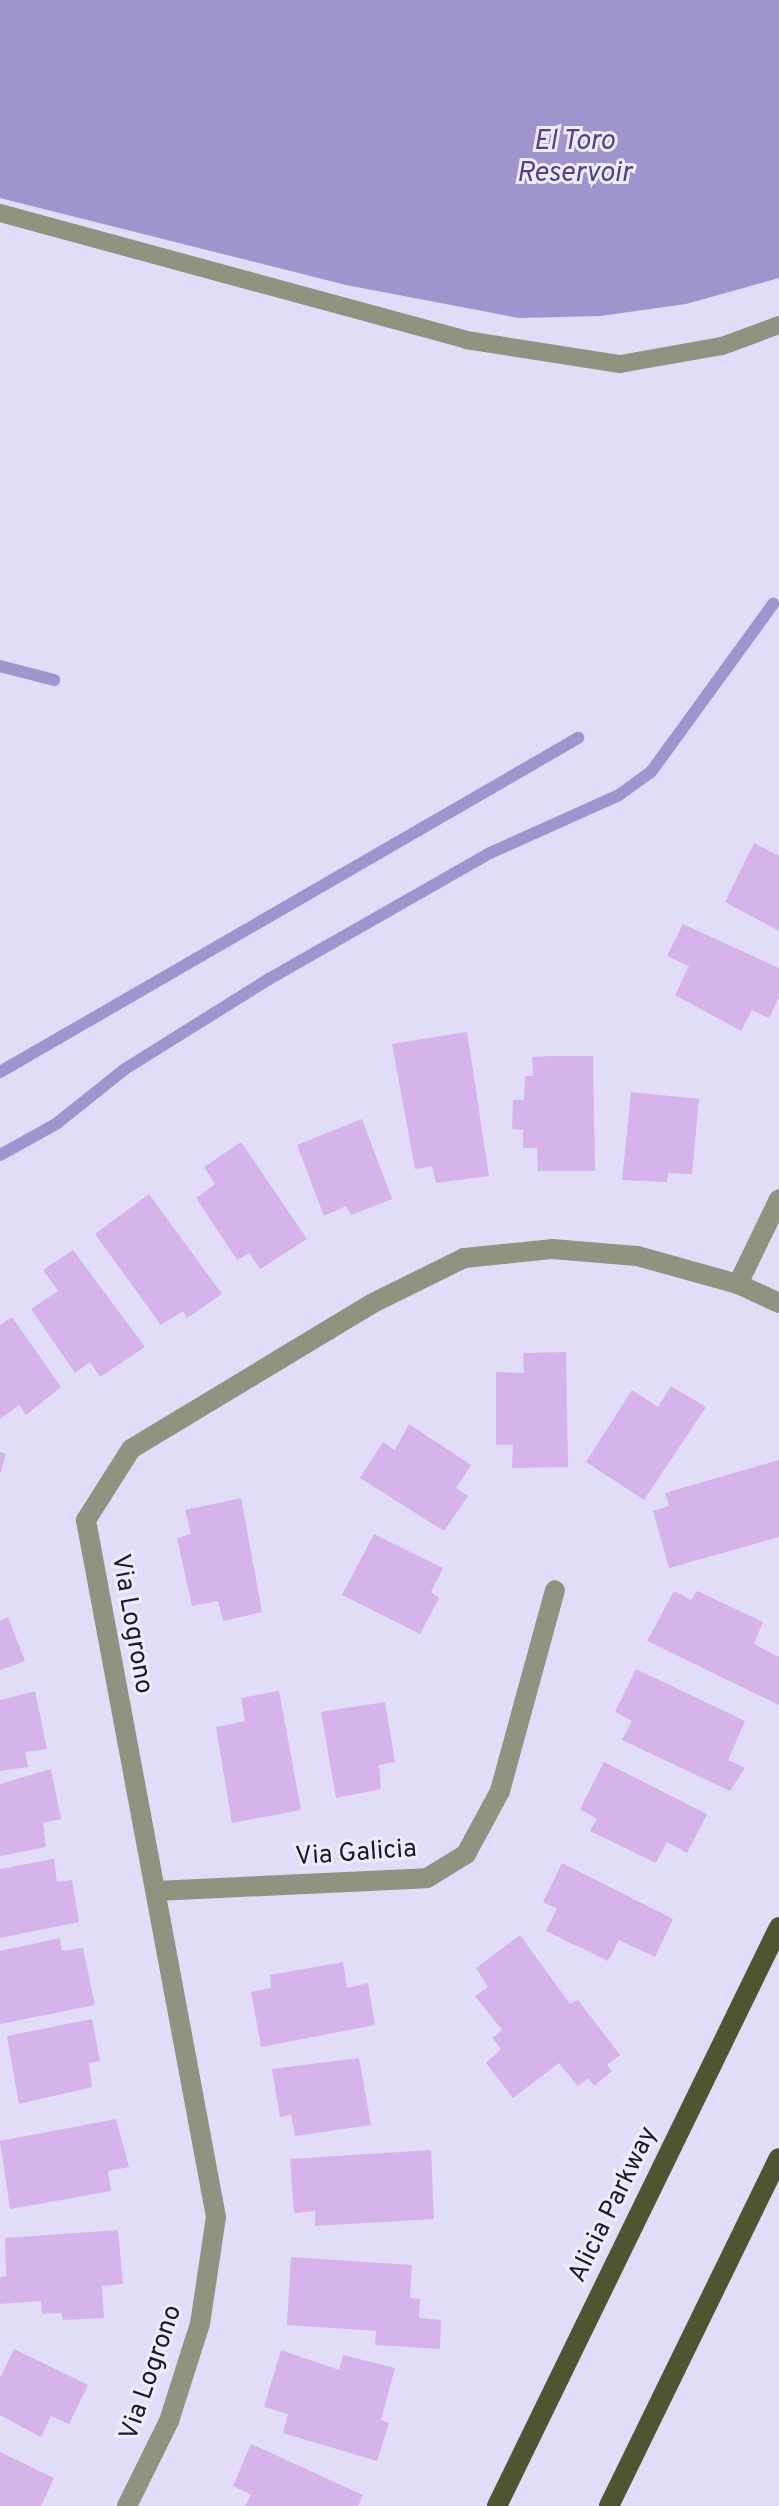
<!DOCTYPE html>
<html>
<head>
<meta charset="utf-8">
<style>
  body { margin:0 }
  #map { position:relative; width:779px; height:2506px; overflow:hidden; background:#e1dcf8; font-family:Overpass,sans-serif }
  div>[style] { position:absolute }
  .water>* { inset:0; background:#a094cf }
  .stream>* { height:12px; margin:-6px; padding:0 6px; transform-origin:6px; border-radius:6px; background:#a094cf }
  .building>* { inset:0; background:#d7b3eb }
  .service>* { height:18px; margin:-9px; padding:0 9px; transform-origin:9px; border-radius:9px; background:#919380 }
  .minor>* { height:20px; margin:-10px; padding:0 10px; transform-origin:10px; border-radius:10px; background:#919380 }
  .primary>* { height:20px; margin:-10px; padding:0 10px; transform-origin:10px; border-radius:10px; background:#505431 }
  span { translate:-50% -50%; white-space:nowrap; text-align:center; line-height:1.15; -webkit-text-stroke:6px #eeebfd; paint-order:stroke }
  .street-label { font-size:26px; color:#1d1929 }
  .water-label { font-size:28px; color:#534088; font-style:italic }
</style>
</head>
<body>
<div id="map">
  <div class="water">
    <i style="clip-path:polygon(0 0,779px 0,779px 278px,686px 304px,600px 316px,519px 318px,346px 285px,0 198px)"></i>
  </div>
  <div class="stream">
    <i style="left:0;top:666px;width:56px;rotate:14.5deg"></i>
    <i style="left:0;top:1072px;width:668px;rotate:-30.02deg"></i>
    <i style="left:0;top:1155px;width:64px;rotate:-29deg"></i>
    <i style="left:56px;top:1124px;width:88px;rotate:-38.6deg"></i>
    <i style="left:125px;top:1069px;width:170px;rotate:-32deg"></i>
    <i style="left:269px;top:979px;width:254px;rotate:-29.7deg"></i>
    <i style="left:490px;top:853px;width:141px;rotate:-24.2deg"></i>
    <i style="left:619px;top:795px;width:39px;rotate:-36deg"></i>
    <i style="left:651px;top:772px;width:208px;rotate:-54deg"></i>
  </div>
  <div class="building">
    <i style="clip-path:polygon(754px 843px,779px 856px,779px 931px,725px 902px)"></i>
    <i style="clip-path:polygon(683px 924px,779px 968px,779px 997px,769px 1018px,752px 1010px,741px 1031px,675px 995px,689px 966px,667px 956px)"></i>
    <i style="clip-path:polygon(467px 1032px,489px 1176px,436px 1183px,432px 1166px,415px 1169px,392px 1044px)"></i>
    <i style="clip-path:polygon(551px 1056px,593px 1056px,595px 1171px,538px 1171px,537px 1148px,523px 1148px,523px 1130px,512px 1129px,513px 1100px,524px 1100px,525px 1076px,533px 1076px,532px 1057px)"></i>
    <i style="clip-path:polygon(631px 1092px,699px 1099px,692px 1174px,668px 1173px,667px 1182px,622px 1180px)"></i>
    <i style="clip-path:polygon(362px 1119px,392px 1199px,351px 1215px,346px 1206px,324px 1216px,297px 1145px)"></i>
    <i style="clip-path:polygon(241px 1142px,307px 1239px,260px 1269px,249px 1253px,237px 1260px,196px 1198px,215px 1184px,204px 1167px)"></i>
    <i style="clip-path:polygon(149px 1194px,222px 1294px,187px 1318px,183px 1311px,161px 1325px,95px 1234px)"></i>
    <i style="clip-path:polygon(73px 1250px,145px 1347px,100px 1377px,90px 1362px,75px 1373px,31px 1309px,58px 1291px,43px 1270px)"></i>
    <i style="clip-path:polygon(12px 1317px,61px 1387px,26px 1415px,19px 1405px,0 1419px,0 1325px)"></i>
    <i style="clip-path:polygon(566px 1352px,568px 1467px,512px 1468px,513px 1445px,496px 1445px,496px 1372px,524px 1373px,523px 1353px)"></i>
    <i style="clip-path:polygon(671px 1386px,706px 1407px,644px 1500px,586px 1462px,632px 1390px,658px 1407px)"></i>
    <i style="clip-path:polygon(409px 1424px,471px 1465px,456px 1488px,468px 1496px,444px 1531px,360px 1478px,383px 1442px,395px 1450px)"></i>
    <i style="clip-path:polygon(0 1452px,6px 1454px,1px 1472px,0 1472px)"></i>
    <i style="clip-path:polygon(779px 1460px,779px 1537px,669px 1568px,653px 1511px,669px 1506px,665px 1493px)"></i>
    <i style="clip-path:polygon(241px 1498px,262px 1612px,223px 1621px,218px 1601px,192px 1606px,177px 1538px,191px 1534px,185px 1510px)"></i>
    <i style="clip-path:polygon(374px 1534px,443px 1568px,431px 1592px,439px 1598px,420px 1634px,342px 1595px)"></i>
    <i style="clip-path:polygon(674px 1591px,691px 1600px,697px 1591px,763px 1622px,754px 1644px,779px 1657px,779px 1705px,647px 1641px)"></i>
    <i style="clip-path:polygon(8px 1617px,25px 1661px,0 1670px,0 1621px)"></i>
    <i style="clip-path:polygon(636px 1669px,745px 1721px,728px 1760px,745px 1768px,730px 1791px,622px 1740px,632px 1721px,615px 1712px)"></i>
    <i style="clip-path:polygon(35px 1691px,47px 1749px,25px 1752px,28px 1767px,0 1771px,0 1700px)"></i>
    <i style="clip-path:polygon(279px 1691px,301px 1810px,232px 1823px,216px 1727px,245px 1721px,241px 1698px)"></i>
    <i style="clip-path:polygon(385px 1702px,395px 1762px,379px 1765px,381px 1789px,336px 1798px,321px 1712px)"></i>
    <i style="clip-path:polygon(604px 1762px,707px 1814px,687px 1853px,667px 1842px,656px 1863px,590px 1831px,597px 1819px,580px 1809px)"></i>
    <i style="clip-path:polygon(51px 1769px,61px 1819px,43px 1823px,46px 1847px,0 1856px,0 1784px)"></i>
    <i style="clip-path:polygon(54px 1859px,57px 1882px,72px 1880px,79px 1922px,0 1938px,0 1869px)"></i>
    <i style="clip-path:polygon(562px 1863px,673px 1919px,655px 1957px,619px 1940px,608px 1961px,546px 1931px,557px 1909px,543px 1902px)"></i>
    <i style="clip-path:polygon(520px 1935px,570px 2004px,578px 2000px,620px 2055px,607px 2065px,612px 2071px,594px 2086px,588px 2078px,578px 2086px,559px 2063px,513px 2098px,486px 2063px,501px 2049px,492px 2038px,502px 2030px,475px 1996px,488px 1987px,476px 1968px)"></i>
    <i style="clip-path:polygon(60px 1938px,62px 1951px,83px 1948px,95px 2005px,0 2024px,0 1951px)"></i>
    <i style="clip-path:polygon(343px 1962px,347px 1988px,368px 1983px,375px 2025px,261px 2047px,251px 1992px,271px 1988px,270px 1975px)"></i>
    <i style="clip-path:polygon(92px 2019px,100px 2061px,89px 2063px,92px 2087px,19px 2104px,7px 2036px)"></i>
    <i style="clip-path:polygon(359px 2058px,371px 2125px,295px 2136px,291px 2115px,280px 2117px,272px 2069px)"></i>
    <i style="clip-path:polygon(116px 2119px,129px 2167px,108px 2171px,111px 2191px,10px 2209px,0 2141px)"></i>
    <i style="clip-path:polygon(431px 2150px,434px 2219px,315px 2226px,315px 2211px,294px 2213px,290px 2159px)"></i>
    <i style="clip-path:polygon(118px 2230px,123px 2284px,102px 2286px,104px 2318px,63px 2320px,61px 2313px,42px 2314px,41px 2301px,0 2304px,0 2277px,6px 2276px,5px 2238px)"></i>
    <i style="clip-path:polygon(291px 2257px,412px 2265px,410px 2298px,420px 2299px,419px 2318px,441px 2320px,440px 2349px,375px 2345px,376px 2331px,287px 2325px)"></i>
    <i style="clip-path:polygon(14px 2349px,88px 2385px,69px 2424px,51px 2416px,41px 2437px,0 2415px,0 2378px)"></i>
    <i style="clip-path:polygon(281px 2350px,339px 2370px,343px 2355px,395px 2368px,381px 2420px,389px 2423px,377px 2461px,283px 2433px,288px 2414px,264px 2407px)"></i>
    <i style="clip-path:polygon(251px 2444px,363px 2495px,358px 2506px,245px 2506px,251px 2495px,233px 2486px)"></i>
    <i style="clip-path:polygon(0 2452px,54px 2478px,41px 2506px,0 2506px)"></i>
  </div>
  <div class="service">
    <i style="left:0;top:213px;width:483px;rotate:15.2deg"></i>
    <i style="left:466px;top:340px;width:156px;rotate:8.9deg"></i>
    <i style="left:620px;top:364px;width:104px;rotate:-10deg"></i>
    <i style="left:722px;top:346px;width:61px;rotate:-20.2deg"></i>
  </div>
  <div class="minor">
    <i style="left:738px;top:1284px;width:94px;rotate:-64.2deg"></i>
    <i style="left:156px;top:1891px;width:271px;rotate:-2.7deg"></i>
    <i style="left:427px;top:1878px;width:46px;rotate:-31.6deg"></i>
    <i style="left:466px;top:1854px;width:72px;rotate:-61.6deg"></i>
    <i style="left:500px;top:1791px;width:208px;rotate:-74.7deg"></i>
    <i style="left:127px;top:2506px;width:95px;rotate:-63.7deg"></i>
    <i style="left:169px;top:2421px;width:102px;rotate:-72.3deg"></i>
    <i style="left:200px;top:2324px;width:108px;rotate:-81.5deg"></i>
    <i style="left:216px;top:2217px;width:709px;rotate:-100.57deg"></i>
    <i style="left:86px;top:1520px;width:84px;rotate:-57.6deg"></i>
    <i style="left:131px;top:1449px;width:280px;rotate:-31.1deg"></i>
    <i style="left:371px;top:1304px;width:104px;rotate:-26.3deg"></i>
    <i style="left:464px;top:1258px;width:88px;rotate:-5.8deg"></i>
    <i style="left:552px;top:1249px;width:85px;rotate:4.7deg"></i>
    <i style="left:637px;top:1256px;width:105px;rotate:15.5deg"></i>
    <i style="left:738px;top:1284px;width:45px;rotate:24.9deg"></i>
  </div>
  <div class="primary">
    <i style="left:497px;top:2506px;width:644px;rotate:-64.03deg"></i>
    <i style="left:609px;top:2506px;width:387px;rotate:-64deg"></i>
  </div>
  <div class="street-label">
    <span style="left:131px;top:1624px;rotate:80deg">Via Logrono</span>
    <span style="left:356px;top:1854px;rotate:-4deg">Via Galicia</span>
    <span style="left:614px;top:2205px;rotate:-64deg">Alicia Parkway</span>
    <span style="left:152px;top:2373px;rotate:-71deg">Via Logrono</span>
  </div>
  <div class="water-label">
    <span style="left:574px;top:158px">El Toro<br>Reservoir</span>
  </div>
</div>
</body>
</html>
